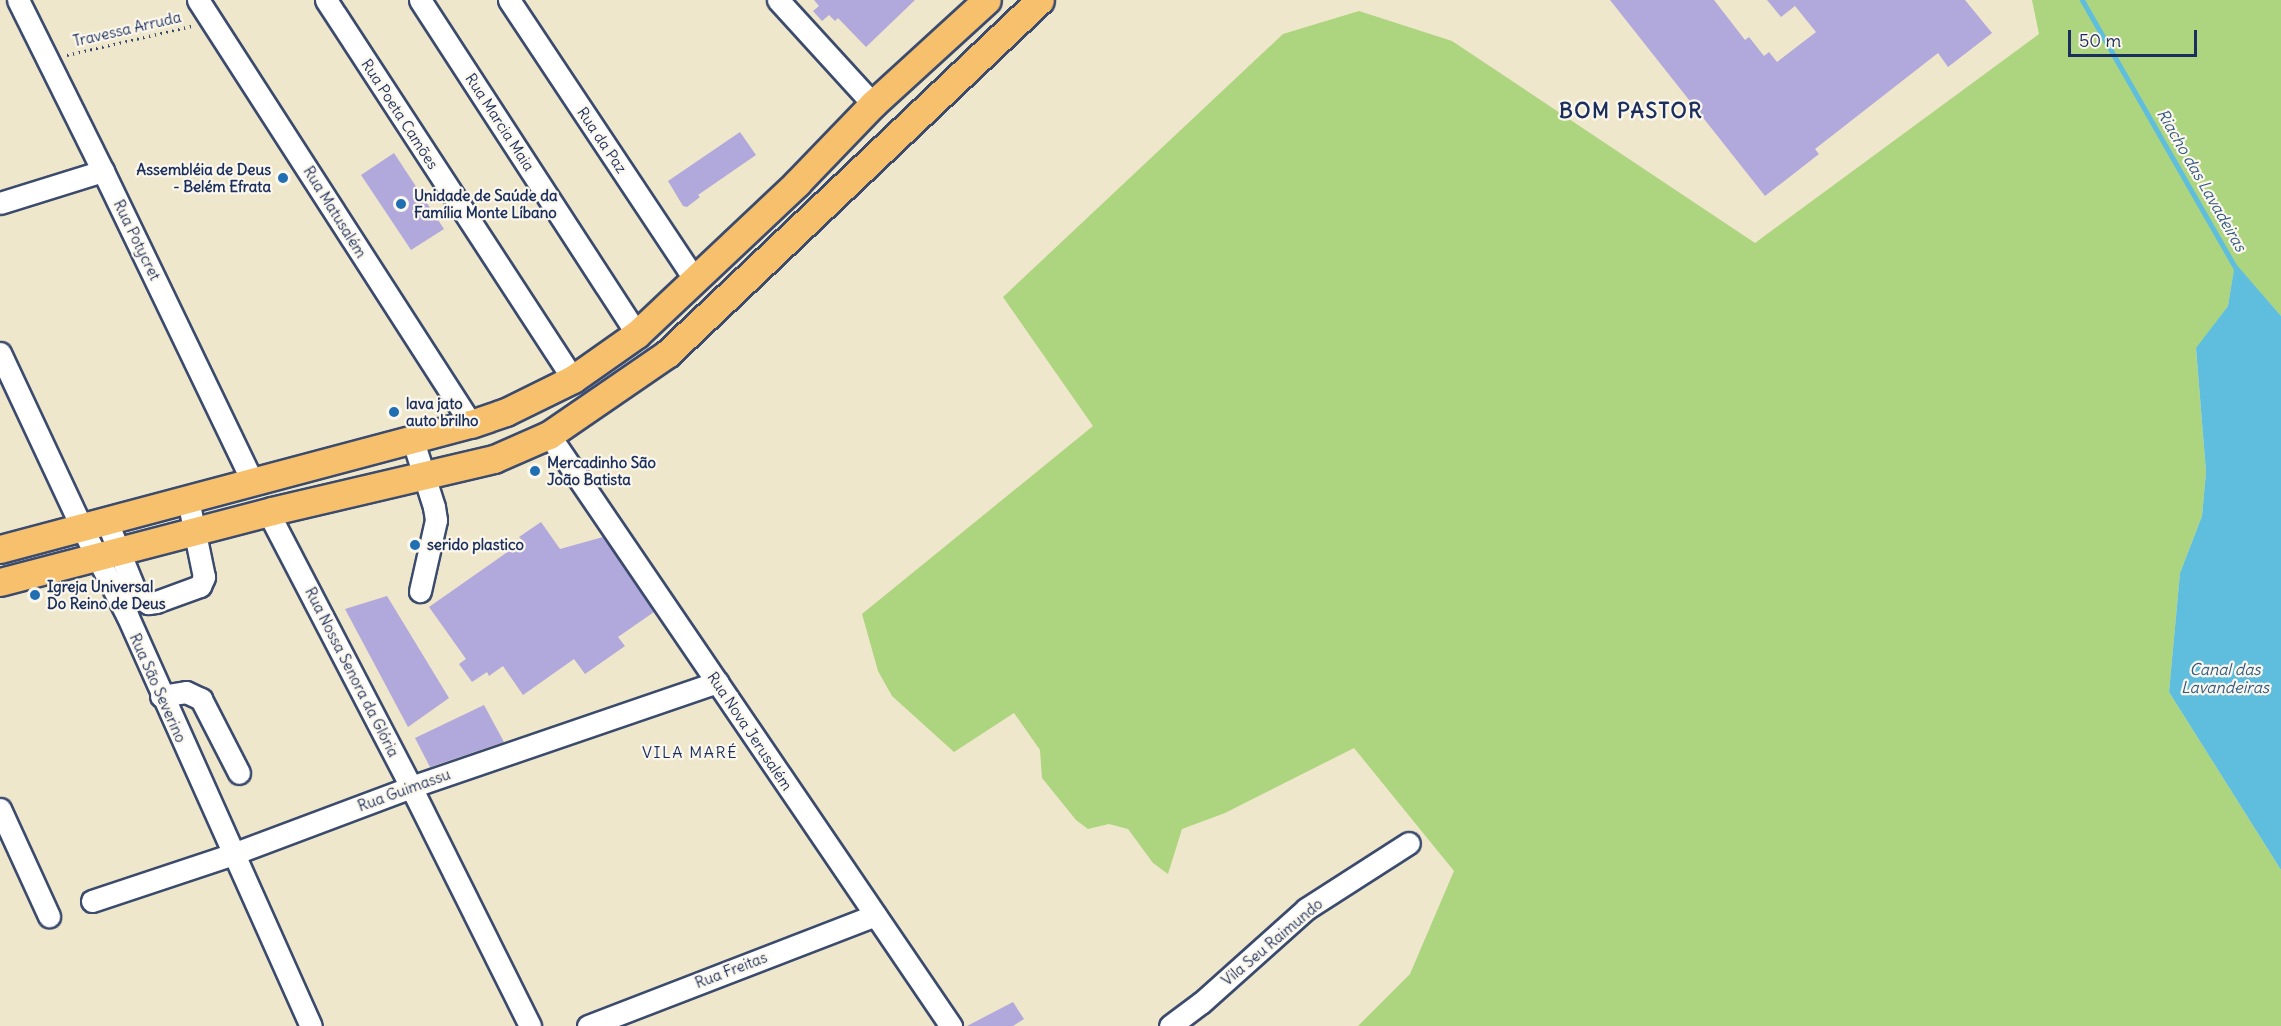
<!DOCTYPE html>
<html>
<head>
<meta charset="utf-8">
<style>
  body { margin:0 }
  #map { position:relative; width:2281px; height:1026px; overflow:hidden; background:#efe7cc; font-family:Delius,sans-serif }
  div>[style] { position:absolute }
  .green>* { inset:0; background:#add47e }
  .water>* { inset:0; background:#5fbede }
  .stream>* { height:5px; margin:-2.5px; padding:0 2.5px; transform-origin:2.5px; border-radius:2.5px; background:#5fbede }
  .building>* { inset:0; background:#b1a8db }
  .path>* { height:3px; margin-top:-1.5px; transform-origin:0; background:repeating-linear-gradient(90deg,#3b4b6e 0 1.5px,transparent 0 6px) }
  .roads { filter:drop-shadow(2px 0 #3b4b6e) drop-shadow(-2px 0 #3b4b6e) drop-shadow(0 2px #3b4b6e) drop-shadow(0 -2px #3b4b6e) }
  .minor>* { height:21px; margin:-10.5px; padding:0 10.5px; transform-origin:10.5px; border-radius:10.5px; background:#fff }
  .major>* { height:27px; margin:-13.5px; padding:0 13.5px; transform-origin:13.5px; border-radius:13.5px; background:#f7c06c }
  .dots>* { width:16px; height:16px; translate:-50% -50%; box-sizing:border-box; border:3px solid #fbf7ec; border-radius:50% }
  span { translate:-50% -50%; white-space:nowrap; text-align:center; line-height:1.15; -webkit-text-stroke:4.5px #fbf7ec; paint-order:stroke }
  .street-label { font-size:15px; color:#1b2f5e }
  .poi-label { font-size:15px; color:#1b2f5e; font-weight:700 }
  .right { translate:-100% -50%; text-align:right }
  .left { translate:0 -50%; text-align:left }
  .water-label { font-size:16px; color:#2f5a84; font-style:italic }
  .neighbourhood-label { font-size:16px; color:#1b2f5e; letter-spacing:1.5px }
  .district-label { font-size:21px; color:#1b2f5e; font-weight:700; letter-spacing:1.5px }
  .scale { position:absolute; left:2068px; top:30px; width:129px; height:27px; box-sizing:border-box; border:3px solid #1b2f5e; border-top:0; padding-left:8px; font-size:18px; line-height:21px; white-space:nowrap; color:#1b2f5e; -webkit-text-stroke:4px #fbf7ec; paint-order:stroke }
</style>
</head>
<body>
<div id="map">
  <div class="green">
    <i style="clip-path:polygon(2032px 0,2281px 0,2281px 316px,2235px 264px,2228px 306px,2196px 349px,2206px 472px,2202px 516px,2180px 573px,2169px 692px,2281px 870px,2281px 1026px,1358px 1026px,1410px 974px,1454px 871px,1354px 748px,1225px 813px,1182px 829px,1168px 874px,1153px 863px,1128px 829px,1109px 824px,1088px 829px,1076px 820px,1042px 778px,1040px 750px,1014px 713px,954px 752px,892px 696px,878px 671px,862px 614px,1093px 426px,1003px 297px,1283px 34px,1359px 11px,1452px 41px,1755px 243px,2039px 34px)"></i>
  </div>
  <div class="water">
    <i style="clip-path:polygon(2235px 263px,2281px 316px,2281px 870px,2169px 692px,2180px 573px,2202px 516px,2206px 472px,2196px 348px,2228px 306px)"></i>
  </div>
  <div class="stream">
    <i style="left:2082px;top:0;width:310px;rotate:60.2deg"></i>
  </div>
  <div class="building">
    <i style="clip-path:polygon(814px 0,915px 0,866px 47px,838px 18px,835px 21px,829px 15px,822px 21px,813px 11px,819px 6px)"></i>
    <i style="clip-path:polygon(1610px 0,1714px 0,1745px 40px,1749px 37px,1764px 56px,1769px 52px,1777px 62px,1816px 32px,1795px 6px,1781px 17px,1767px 0,1965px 0,1992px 33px,1948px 67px,1938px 53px,1815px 149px,1819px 154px,1765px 196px)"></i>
    <i style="clip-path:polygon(740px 132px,756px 155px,698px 195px,700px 197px,687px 207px,683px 206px,668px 181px)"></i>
    <i style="clip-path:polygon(394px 153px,444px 229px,411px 250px,361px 175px)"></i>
    <i style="clip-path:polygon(541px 522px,560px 549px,603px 537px,654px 612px,618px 637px,625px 646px,585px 674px,574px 659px,523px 695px,503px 666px,489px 676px,487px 672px,472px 682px,459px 664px,466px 659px,429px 607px,523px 541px,519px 537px)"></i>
    <i style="clip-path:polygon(387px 596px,449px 698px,408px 727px,345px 609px)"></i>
    <i style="clip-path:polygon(484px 705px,504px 742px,430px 767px,415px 738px)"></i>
    <i style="clip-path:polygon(1013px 1002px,1024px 1019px,1013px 1026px,967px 1026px)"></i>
  </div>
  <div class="path">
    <i style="left:67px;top:55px;width:128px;rotate:-13.1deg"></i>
  </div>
  <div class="roads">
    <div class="minor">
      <i style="left:18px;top:0;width:191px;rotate:63.6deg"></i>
      <i style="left:103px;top:171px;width:345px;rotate:64.3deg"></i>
      <i style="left:198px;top:0;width:504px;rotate:57.22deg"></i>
      <i style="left:326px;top:0;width:452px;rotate:56.9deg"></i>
      <i style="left:420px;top:0;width:398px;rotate:57deg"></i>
      <i style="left:509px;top:0;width:336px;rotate:56.4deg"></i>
      <i style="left:778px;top:0;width:141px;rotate:47.6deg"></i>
      <i style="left:0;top:203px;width:108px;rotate:-17.3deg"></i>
      <i style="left:0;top:353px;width:193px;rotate:64.9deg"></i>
      <i style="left:82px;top:528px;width:98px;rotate:62.7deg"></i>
      <i style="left:127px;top:615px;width:450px;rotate:65.9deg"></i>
      <i style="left:549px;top:435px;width:715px;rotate:55.78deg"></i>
      <i style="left:413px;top:441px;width:69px;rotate:72.3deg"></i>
      <i style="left:434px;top:507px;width:13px;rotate:81deg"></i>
      <i style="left:436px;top:520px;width:73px;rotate:102.7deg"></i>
      <i style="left:268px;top:512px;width:310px;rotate:62.5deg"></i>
      <i style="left:411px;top:787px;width:267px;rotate:63.5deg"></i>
      <i style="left:107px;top:522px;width:79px;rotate:67.7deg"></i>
      <i style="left:137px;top:595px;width:14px;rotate:36deg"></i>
      <i style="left:148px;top:603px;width:8px;rotate:-7deg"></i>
      <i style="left:156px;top:602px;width:47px;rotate:-20deg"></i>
      <i style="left:200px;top:586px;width:10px;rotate:-66deg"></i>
      <i style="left:204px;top:577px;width:79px;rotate:-101.7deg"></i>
      <i style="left:161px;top:696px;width:25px;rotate:-9deg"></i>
      <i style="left:186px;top:692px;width:17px;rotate:25deg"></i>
      <i style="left:201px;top:699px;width:83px;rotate:62.8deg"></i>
      <i style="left:0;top:809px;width:118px;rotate:65.4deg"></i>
      <i style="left:92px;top:901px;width:149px;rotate:-18.4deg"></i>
      <i style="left:233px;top:854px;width:190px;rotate:-20.6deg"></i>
      <i style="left:411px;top:787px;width:324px;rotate:-18.9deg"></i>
      <i style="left:588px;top:1026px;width:308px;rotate:-21.1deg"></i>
      <i style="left:1170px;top:1026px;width:39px;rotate:-37deg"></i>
      <i style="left:1201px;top:1003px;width:141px;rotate:-41.8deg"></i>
      <i style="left:1306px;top:909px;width:122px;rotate:-32.7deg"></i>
    </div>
    <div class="major">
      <i style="left:0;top:549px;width:487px;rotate:-14.9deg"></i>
      <i style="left:471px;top:424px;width:37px;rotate:-19deg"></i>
      <i style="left:506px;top:412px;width:75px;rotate:-26.2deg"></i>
      <i style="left:573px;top:379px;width:78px;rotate:-35.1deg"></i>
      <i style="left:637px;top:334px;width:220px;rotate:-43.3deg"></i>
      <i style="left:797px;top:183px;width:110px;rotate:-46.1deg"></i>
      <i style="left:873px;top:104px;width:154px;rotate:-42.4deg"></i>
      <i style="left:0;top:582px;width:281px;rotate:-14.6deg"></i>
      <i style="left:272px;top:511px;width:228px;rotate:-13.2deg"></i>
      <i style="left:494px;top:459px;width:60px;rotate:-23.6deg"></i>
      <i style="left:549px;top:435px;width:143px;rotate:-34.5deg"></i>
      <i style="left:667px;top:354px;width:514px;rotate:-43.5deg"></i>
    </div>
  </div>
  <div class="dots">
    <i style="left:283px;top:178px;background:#1f6fb2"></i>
    <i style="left:401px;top:204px;background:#1f6fb2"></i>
    <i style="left:394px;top:412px;background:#1f6fb2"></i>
    <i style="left:535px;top:471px;background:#1f6fb2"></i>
    <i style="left:415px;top:545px;background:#1f6fb2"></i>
    <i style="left:35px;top:595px;background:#1f6fb2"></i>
  </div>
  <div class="street-label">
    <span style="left:127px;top:29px;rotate:-13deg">Travessa Arruda</span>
    <span style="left:400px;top:114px;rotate:57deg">Rua Poeta Camões</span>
    <span style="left:500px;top:122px;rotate:57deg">Rua Marcia Maia</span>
    <span style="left:602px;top:140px;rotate:56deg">Rua da Paz</span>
    <span style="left:335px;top:212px;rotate:58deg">Rua Matusalém</span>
    <span style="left:137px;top:240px;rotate:64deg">Rua Potycret</span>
    <span style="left:352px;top:672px;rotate:63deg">Rua Nossa Senora da Glória</span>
    <span style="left:158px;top:688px;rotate:66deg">Rua São Severino</span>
    <span style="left:750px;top:731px;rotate:56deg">Rua Nova Jerusalém</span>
    <span style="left:404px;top:790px;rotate:-20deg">Rua Guimassu</span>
    <span style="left:1272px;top:942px;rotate:-40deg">Vila Seu Raimundo</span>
    <span style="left:731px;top:970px;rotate:-21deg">Rua Freitas</span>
  </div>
  <div class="poi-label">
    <span class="right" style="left:271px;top:178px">Assembléia de Deus<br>- Belém Efrata</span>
    <span class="left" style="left:414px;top:204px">Unidade de Saúde da<br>Família Monte Líbano</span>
    <span class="left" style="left:406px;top:412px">lava jato<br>auto brilho</span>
    <span class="left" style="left:547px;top:471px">Mercadinho São<br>João Batista</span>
    <span class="left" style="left:427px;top:545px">serido plastico</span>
    <span class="left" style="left:47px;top:595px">Igreja Universal<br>Do Reino de Deus</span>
  </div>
  <div class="water-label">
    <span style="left:2202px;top:180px;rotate:60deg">Riacho das Lavadeiras</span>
    <span style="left:2225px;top:678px">Canal das<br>Lavandeiras</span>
  </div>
  <div class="neighbourhood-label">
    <span style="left:690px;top:752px">VILA MARÉ</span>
  </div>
  <div class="district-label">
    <span style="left:1631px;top:111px">BOM PASTOR</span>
  </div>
  <div class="scale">50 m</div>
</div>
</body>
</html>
